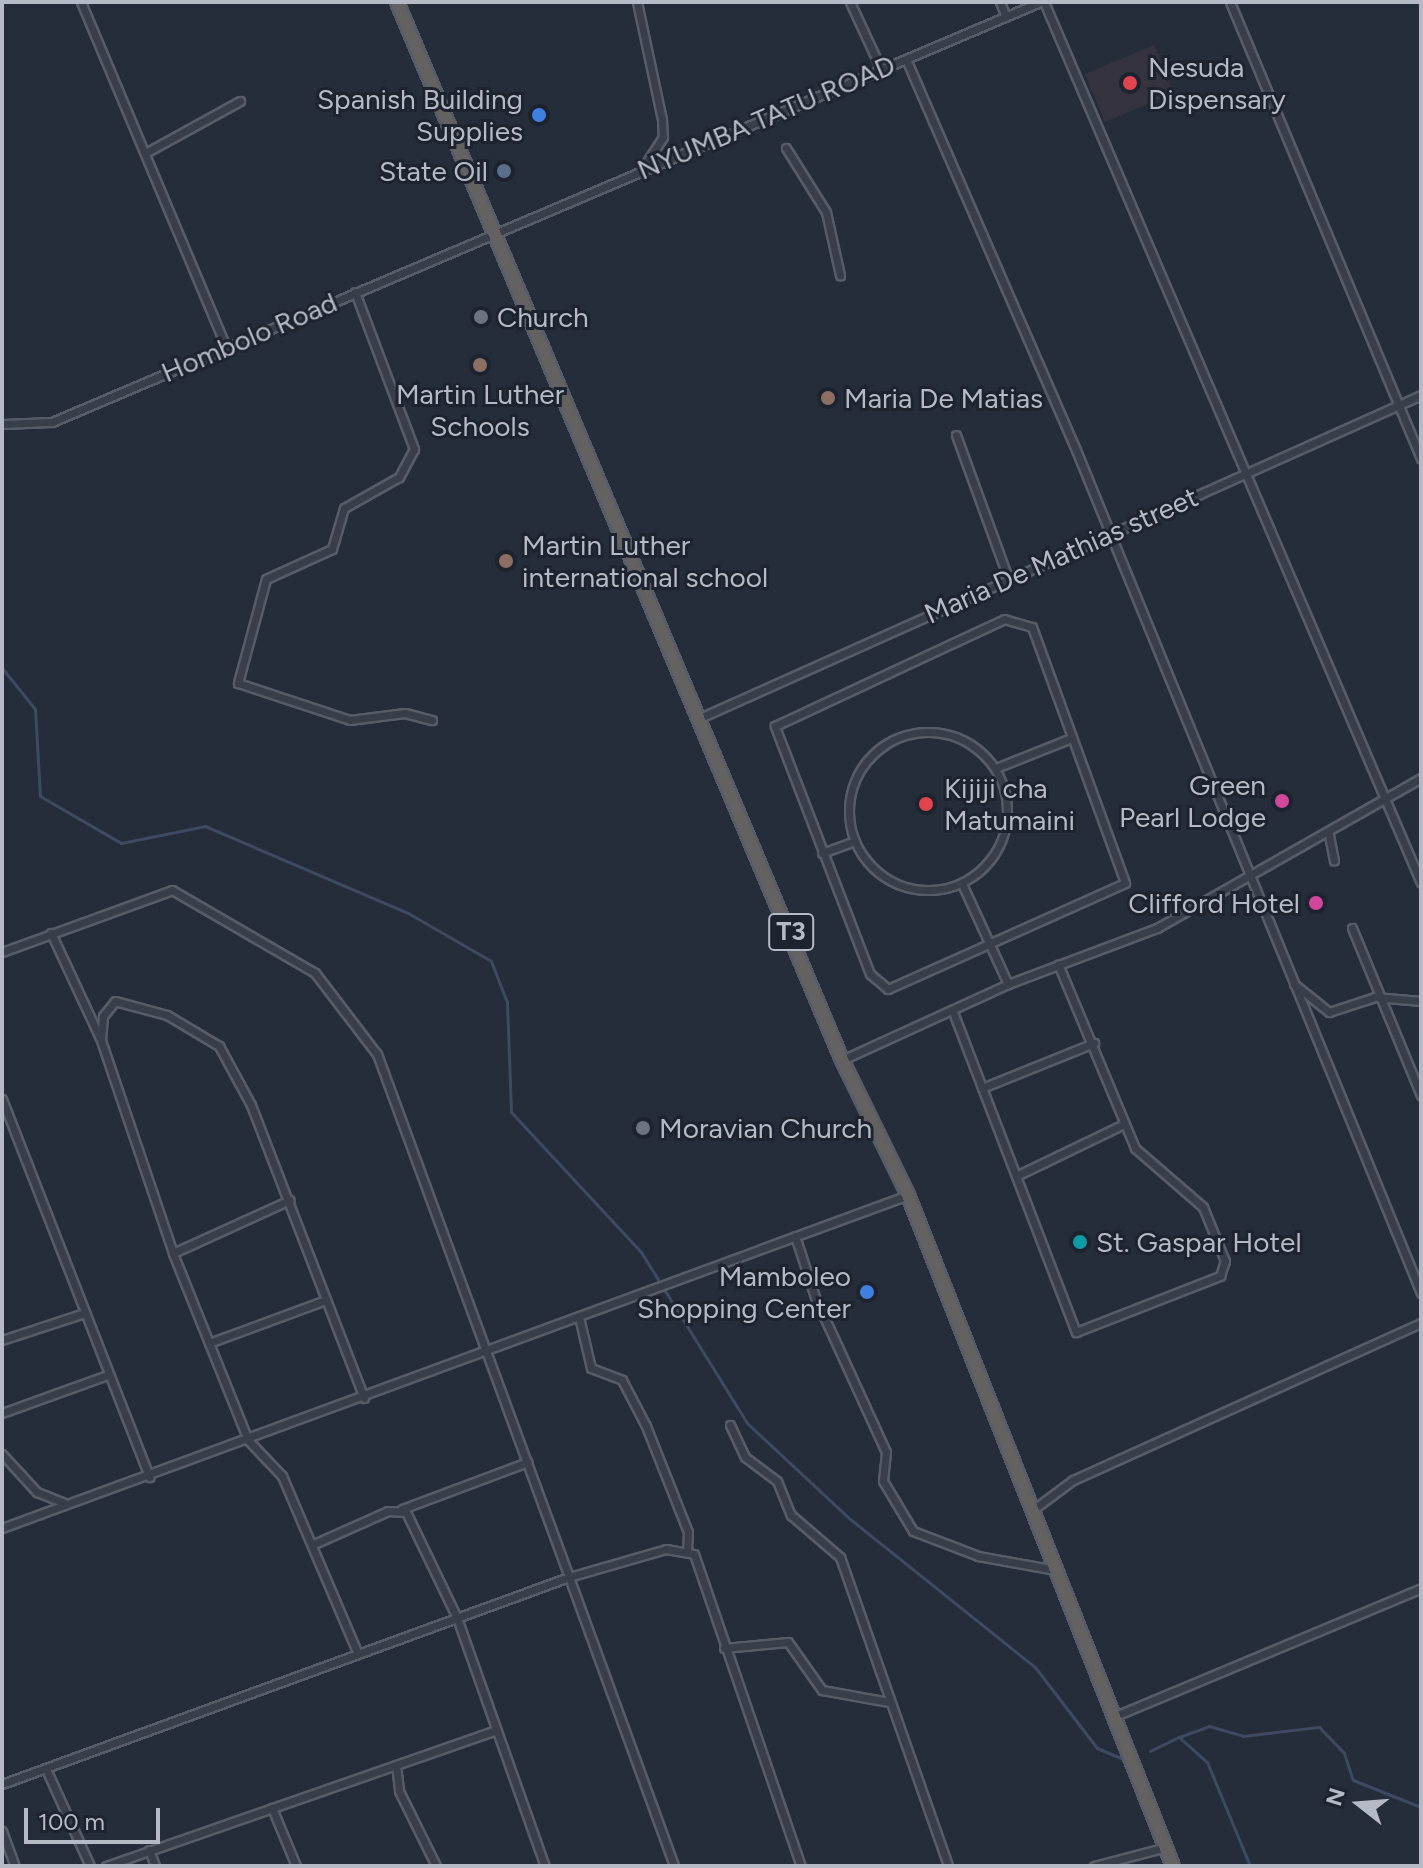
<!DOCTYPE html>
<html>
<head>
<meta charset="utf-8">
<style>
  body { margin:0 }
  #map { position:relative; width:1423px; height:1868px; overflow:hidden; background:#262d3a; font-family:Figtree,sans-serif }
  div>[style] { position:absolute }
  .medical>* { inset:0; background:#35333f }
  .stream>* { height:3px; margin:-1.5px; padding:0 1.5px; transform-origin:1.5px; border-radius:1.5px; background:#3d4a61 }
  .roads { filter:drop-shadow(2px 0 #575d68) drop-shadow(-2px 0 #575d68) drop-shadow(0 2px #575d68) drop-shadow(0 -2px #575d68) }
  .minor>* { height:7px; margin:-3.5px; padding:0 3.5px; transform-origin:3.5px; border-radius:3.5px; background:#393f4a }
  .minor>.ring { margin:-3.5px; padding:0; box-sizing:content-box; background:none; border:7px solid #393f4a; border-radius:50% }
  .trunk>* { height:12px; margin:-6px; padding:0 6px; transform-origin:6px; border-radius:6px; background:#636260 }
  .dots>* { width:22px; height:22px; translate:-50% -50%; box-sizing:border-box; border:4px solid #1e242f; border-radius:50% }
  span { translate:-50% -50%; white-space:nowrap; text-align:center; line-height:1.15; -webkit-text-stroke:6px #1e242f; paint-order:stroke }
  .shield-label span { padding:2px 6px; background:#1e242f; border:2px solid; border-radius:6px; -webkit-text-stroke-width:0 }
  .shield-label { font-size:26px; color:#b5bac6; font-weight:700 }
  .poi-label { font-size:28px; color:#b5bac6 }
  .left { translate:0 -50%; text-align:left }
  .right { translate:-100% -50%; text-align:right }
  .street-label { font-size:28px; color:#b5bac6 }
  .frame { position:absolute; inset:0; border:4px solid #b5bac6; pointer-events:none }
  .north { position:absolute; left:1319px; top:1764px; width:80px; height:80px; -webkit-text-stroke:6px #1e242f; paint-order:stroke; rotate:287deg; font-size:22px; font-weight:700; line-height:32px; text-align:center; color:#b5bac6 }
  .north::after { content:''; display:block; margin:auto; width:28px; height:36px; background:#b5bac6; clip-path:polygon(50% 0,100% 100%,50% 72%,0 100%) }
  .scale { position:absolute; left:24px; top:1808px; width:136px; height:36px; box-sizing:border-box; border:4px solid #b5bac6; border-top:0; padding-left:10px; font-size:24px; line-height:28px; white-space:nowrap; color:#b5bac6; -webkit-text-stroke:6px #1e242f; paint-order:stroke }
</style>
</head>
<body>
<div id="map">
  <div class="medical">
    <i style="clip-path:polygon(1154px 45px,1174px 93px,1105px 122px,1085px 74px)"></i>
  </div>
  <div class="stream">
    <i style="left:2px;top:668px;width:53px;rotate:51.2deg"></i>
    <i style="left:35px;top:709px;width:87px;rotate:86.7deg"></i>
    <i style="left:40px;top:796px;width:94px;rotate:30.1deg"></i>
    <i style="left:121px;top:843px;width:86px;rotate:-11.4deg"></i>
    <i style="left:205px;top:826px;width:221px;rotate:23.2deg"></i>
    <i style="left:408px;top:913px;width:96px;rotate:30deg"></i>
    <i style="left:491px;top:961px;width:44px;rotate:68.7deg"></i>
    <i style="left:507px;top:1002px;width:110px;rotate:87.9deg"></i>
    <i style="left:511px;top:1112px;width:191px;rotate:47.1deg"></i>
    <i style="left:641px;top:1252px;width:201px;rotate:58.2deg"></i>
    <i style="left:747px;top:1423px;width:141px;rotate:43deg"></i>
    <i style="left:850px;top:1519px;width:237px;rotate:38.7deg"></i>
    <i style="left:1035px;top:1667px;width:102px;rotate:52.6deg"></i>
    <i style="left:1097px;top:1748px;width:33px;rotate:23deg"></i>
    <i style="left:1179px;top:1737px;width:32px;rotate:-20deg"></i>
    <i style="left:1209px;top:1726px;width:35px;rotate:16deg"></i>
    <i style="left:1243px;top:1736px;width:77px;rotate:-6.8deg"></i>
    <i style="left:1319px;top:1727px;width:36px;rotate:46deg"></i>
    <i style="left:1344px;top:1753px;width:28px;rotate:72deg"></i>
    <i style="left:1353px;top:1780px;width:73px;rotate:21.7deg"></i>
    <i style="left:1150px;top:1751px;width:32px;rotate:-26deg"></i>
    <i style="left:1179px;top:1737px;width:38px;rotate:42deg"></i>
    <i style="left:1207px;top:1762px;width:113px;rotate:67.5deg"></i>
  </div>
  <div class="roads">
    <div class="minor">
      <i style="left:81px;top:2px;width:374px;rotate:67.2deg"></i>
      <i style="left:637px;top:2px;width:121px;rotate:78deg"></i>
      <i style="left:662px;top:120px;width:17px;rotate:87deg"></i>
      <i style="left:663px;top:137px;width:37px;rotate:123deg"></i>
      <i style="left:850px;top:2px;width:74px;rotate:65.2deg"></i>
      <i style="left:1000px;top:2px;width:16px;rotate:68deg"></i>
      <i style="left:1044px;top:2px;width:958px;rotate:66.83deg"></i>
      <i style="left:1230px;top:2px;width:495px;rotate:67.3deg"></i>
      <i style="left:906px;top:59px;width:426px;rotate:66.5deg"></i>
      <i style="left:1076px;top:450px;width:911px;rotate:67.74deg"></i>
      <i style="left:786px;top:148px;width:75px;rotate:58deg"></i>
      <i style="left:826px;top:212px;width:65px;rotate:77.5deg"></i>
      <i style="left:149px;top:151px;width:104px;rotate:-28.8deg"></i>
      <i style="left:355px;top:292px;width:168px;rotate:69.4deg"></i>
      <i style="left:414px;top:449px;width:32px;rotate:118deg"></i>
      <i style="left:399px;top:477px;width:63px;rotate:150.6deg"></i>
      <i style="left:344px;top:508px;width:43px;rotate:106.3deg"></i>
      <i style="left:332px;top:549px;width:72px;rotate:155.6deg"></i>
      <i style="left:266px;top:579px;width:108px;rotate:105.1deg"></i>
      <i style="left:238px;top:683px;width:118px;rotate:18.3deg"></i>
      <i style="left:350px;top:720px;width:55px;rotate:-7.3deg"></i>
      <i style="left:405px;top:713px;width:28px;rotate:15deg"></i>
      <i style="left:2px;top:424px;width:50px;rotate:-2.3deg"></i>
      <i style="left:52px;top:422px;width:1074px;rotate:-23.03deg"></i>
      <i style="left:956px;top:435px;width:152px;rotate:70deg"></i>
      <i style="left:1004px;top:619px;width:29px;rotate:16deg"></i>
      <i style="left:1032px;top:627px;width:272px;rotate:70deg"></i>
      <i style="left:1125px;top:883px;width:260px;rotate:155.9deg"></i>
      <i style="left:888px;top:989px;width:23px;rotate:-140deg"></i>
      <i style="left:870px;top:974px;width:266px;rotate:-111deg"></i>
      <i style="left:775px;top:726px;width:253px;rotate:-25deg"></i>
      <i style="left:702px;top:717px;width:788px;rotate:-24.12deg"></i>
      <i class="ring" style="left:849px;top:732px;width:151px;height:151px"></i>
      <i style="left:996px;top:768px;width:81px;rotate:-21.8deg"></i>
      <i style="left:1329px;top:835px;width:26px;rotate:79deg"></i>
      <i style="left:822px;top:853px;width:35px;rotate:-20deg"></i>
      <i style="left:962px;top:884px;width:110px;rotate:65.3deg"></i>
      <i style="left:1352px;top:928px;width:181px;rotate:67.6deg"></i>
      <i style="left:51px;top:933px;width:116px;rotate:65deg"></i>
      <i style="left:2px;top:952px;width:181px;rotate:-20deg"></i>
      <i style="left:172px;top:890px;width:165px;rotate:30.1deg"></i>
      <i style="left:315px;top:973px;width:102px;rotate:52.6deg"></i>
      <i style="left:377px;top:1054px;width:557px;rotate:69.84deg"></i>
      <i style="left:569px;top:1577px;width:101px;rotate:-16.1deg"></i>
      <i style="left:666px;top:1549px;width:28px;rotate:10deg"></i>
      <i style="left:694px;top:1554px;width:330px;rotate:71.1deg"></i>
      <i style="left:1294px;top:984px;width:45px;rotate:38.7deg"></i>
      <i style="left:1329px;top:1012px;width:48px;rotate:-18.1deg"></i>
      <i style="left:1375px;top:997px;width:46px;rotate:5deg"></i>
      <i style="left:953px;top:1012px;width:343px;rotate:69deg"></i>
      <i style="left:1076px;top:1332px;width:155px;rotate:-21.3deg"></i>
      <i style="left:1220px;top:1276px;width:16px;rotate:-72deg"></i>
      <i style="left:1225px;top:1261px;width:58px;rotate:-112.2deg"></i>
      <i style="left:1203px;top:1207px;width:90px;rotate:-139.1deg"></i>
      <i style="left:1135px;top:1148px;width:199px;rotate:-112.7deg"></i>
      <i style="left:842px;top:1060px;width:183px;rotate:-24.6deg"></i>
      <i style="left:1008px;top:984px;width:159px;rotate:-20.6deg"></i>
      <i style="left:1157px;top:928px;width:304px;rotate:-29.6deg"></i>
      <i style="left:982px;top:1088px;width:121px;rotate:-21.9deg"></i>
      <i style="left:2px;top:1099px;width:406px;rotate:68.7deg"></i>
      <i style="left:1016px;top:1176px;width:120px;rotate:-25.7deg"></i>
      <i style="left:795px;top:1236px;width:64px;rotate:71.8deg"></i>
      <i style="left:815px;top:1297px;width:170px;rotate:65.4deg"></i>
      <i style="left:886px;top:1452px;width:29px;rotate:96deg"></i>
      <i style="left:883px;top:1481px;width:58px;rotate:59deg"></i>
      <i style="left:913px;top:1531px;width:70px;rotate:21deg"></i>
      <i style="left:978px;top:1556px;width:79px;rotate:10.2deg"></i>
      <i style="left:173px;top:1253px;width:128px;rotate:-24.4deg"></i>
      <i style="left:579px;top:1317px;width:52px;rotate:76.8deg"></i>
      <i style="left:591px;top:1368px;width:33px;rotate:21deg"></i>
      <i style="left:622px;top:1380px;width:52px;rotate:62.4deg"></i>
      <i style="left:646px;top:1426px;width:114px;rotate:68.4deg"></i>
      <i style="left:688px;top:1532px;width:17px;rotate:93deg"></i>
      <i style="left:2px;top:1340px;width:83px;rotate:-18.2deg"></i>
      <i style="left:209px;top:1343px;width:125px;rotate:-20.2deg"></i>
      <i style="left:2px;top:1413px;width:109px;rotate:-19.8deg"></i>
      <i style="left:730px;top:1425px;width:35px;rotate:65deg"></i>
      <i style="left:745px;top:1457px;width:40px;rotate:37deg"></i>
      <i style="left:777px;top:1481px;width:37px;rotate:68deg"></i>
      <i style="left:791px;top:1515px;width:65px;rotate:40.6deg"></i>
      <i style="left:840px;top:1557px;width:327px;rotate:70.7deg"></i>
      <i style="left:2px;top:1454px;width:52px;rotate:47.4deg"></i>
      <i style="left:37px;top:1492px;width:29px;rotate:22deg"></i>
      <i style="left:402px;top:1509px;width:134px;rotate:-20.5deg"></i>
      <i style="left:1034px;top:1509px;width:49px;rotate:-36.6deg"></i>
      <i style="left:1073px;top:1480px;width:382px;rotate:-24.3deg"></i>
      <i style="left:2px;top:1528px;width:965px;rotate:-20.18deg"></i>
      <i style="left:314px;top:1544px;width:81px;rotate:-24deg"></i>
      <i style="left:388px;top:1511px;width:18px;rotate:3deg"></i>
      <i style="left:406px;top:1512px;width:118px;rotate:64.3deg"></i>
      <i style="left:457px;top:1618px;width:263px;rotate:70.5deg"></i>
      <i style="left:724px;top:1648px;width:64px;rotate:-5.4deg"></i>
      <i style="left:788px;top:1642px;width:59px;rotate:54.7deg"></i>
      <i style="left:822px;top:1690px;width:68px;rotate:10.2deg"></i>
      <i style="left:358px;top:1654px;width:194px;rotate:-113.1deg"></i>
      <i style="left:282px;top:1476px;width:50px;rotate:-133.4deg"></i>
      <i style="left:248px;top:1440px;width:201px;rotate:-111.9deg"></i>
      <i style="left:173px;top:1253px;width:225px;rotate:-108.7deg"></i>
      <i style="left:101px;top:1040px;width:24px;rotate:-85deg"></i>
      <i style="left:103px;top:1016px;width:19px;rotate:-51deg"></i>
      <i style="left:115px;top:1001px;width:54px;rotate:15.1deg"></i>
      <i style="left:167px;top:1015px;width:61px;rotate:30.8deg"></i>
      <i style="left:219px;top:1046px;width:67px;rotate:61.5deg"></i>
      <i style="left:251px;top:1105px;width:314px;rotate:68.9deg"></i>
      <i style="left:1118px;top:1715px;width:329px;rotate:-22.7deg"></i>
      <i style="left:396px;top:1765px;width:26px;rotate:83deg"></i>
      <i style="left:399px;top:1791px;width:84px;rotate:63.7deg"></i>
      <i style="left:46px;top:1769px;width:107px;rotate:65.6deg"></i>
      <i style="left:2px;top:1784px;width:604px;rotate:-20.06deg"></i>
      <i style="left:569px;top:1577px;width:307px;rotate:70deg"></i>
      <i style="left:272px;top:1808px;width:63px;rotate:67.5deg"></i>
      <i style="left:2px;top:1831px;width:37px;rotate:70deg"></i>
      <i style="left:149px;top:1850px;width:17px;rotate:69deg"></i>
      <i style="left:106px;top:1866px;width:413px;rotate:-19.2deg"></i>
      <i style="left:1094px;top:1866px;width:75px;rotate:-14.6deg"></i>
    </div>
    <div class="trunk">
      <i style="left:397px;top:2px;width:1148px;rotate:67.19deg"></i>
      <i style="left:842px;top:1060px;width:150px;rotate:63.9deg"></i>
      <i style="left:908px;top:1195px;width:721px;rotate:68.45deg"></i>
    </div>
  </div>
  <div class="dots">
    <i style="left:1130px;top:83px;background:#e0444e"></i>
    <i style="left:539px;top:115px;background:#3f7fe0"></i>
    <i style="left:504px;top:171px;background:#5c6f8a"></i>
    <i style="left:481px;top:317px;background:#6b7280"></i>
    <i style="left:480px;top:365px;background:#8d6e63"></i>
    <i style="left:828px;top:398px;background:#8d6e63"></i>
    <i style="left:506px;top:561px;background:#8d6e63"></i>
    <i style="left:1282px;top:801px;background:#d1479c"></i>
    <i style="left:926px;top:804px;background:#e0444e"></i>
    <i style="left:1316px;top:903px;background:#d1479c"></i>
    <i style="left:643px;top:1128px;background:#6b7280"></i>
    <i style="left:1080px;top:1242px;background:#0f9aa8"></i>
    <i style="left:867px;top:1292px;background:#3f7fe0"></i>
  </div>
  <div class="shield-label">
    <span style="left:791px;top:932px">T3</span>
  </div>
  <div class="poi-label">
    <span class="left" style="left:1148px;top:83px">Nesuda<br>Dispensary</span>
    <span class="right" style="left:523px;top:115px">Spanish Building<br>Supplies</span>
    <span class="right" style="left:488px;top:171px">State Oil</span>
    <span class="left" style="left:497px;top:317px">Church</span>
    <span style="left:480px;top:410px">Martin Luther<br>Schools</span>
    <span class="left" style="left:844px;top:398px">Maria De Matias</span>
    <span class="left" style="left:522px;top:561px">Martin Luther<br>international school</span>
    <span class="right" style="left:1266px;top:801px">Green<br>Pearl Lodge</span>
    <span class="left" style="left:944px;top:804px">Kijiji cha<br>Matumaini</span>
    <span class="right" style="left:1300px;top:903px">Clifford Hotel</span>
    <span class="left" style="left:659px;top:1128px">Moravian Church</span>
    <span class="left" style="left:1096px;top:1242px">St. Gaspar Hotel</span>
    <span class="right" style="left:851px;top:1292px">Mamboleo<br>Shopping Center</span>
  </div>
  <div class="street-label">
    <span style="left:766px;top:117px;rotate:-23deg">NYUMBA TATU ROAD</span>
    <span style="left:249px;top:337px;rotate:-23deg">Hombolo Road</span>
    <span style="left:1061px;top:555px;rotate:-24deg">Maria De Mathias street</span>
  </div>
  <div class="frame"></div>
  <div class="north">N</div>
  <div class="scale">100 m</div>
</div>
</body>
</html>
